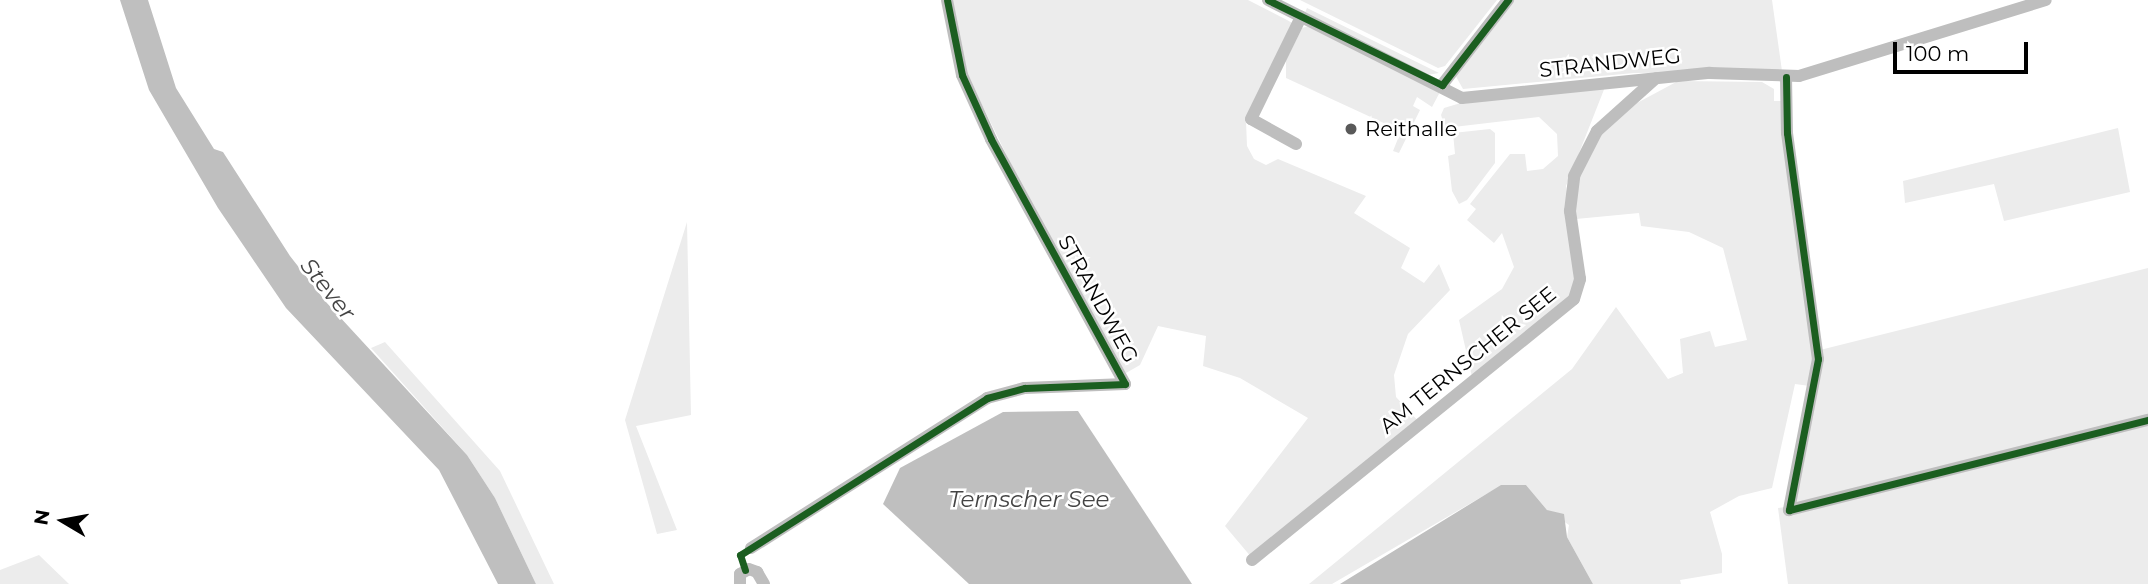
<!DOCTYPE html>
<html>
<head>
<meta charset="utf-8">
<style>
  body { margin:0 }
  #map { position:relative; width:2148px; height:584px; overflow:hidden; background:#fff; font-family:Montserrat,sans-serif }
  div>[style] { position:absolute }
  .green>* { inset:0; background:#ececec }
  .water>* { inset:0; background:#bfbfbf }
  .minor>* { height:12px; margin:-6px; padding:0 6px; transform-origin:6px; border-radius:6px; background:#bebebe }
  .cycleway>* { height:7px; margin:-3.5px; padding:0 3.5px; transform-origin:3.5px; border-radius:3.5px; background:#1b5e20 }
  .dots>* { width:19px; height:19px; translate:-50% -50%; box-sizing:border-box; border:4px solid #fff; border-radius:50% }
  span { translate:-50% -50%; white-space:nowrap; text-align:center; line-height:1.15; -webkit-text-stroke:5px #fff; paint-order:stroke }
  .street-label { font-size:21px; color:#000 }
  .poi-label { font-size:21px; color:#000 }
  .left { translate:0 -50%; text-align:left }
  .water-label { font-size:23px; color:#444; font-style:italic }
  .north { position:absolute; left:28px; top:486px; width:70px; height:70px; -webkit-text-stroke:5px #fff; paint-order:stroke; rotate:280deg; font-size:19px; font-weight:700; line-height:28px; text-align:center; color:#000 }
  .north::after { content:''; display:block; margin:auto; width:24px; height:32px; background:#000; clip-path:polygon(50% 0,100% 100%,50% 72%,0 100%) }
  .scale { position:absolute; left:1893px; top:42px; width:135px; height:32px; box-sizing:border-box; border:4px solid #000; border-top:0; padding-left:9px; font-size:21px; line-height:24px; white-space:nowrap; color:#000; -webkit-text-stroke:5px #fff; paint-order:stroke }
</style>
</head>
<body>
<div id="map">
  <div class="green">
    <i style="clip-path:polygon(952px 0,1248px 0,1287px 20px,1294px 24px,1246px 121px,1247px 146px,1254px 159px,1266px 165px,1278px 159px,1366px 196px,1354px 213px,1410px 248px,1401px 268px,1424px 283px,1439px 264px,1450px 290px,1408px 334px,1394px 375px,1396px 397px,1420px 423px,1252px 558px,1225px 526px,1308px 418px,1240px 378px,1203px 366px,1206px 336px,1158px 326px,1140px 365px,1126px 373px,1026px 195px,968px 76px)"></i>
    <i style="clip-path:polygon(1300px 0,1497px 0,1445px 66px,1438px 68px)"></i>
    <i style="clip-path:polygon(1513px 0,1772px 0,1782px 71px,1634px 73px,1463px 89px,1454px 73px)"></i>
    <i style="clip-path:polygon(1307px 8px,1439px 73px,1427px 75px,1304px 15px)"></i>
    <i style="clip-path:polygon(1309px 26px,1440px 92px,1432px 107px,1417px 97px,1413px 106px,1420px 110px,1399px 153px,1393px 151px,1401px 131px,1286px 78px,1286px 60px,1302px 28px)"></i>
    <i style="clip-path:polygon(1678px 81px,1762px 82px,1774px 89px,1774px 101px,1783px 101px,1820px 350px,2148px 268px,2148px 584px,1788px 584px,1778px 508px,1786px 507px,1810px 386px,1795px 384px,1772px 488px,1739px 496px,1710px 512px,1722px 554px,1722px 573px,1680px 580px,1681px 584px,1593px 584px,1567px 537px,1569px 525px,1547px 510px,1526px 485px,1502px 485px,1332px 584px,1309px 584px,1572px 369px,1616px 307px,1668px 379px,1683px 373px,1680px 339px,1710px 331px,1715px 347px,1747px 340px,1723px 248px,1689px 232px,1641px 226px,1639px 213px,1576px 219px,1576px 181px,1598px 136px,1637px 103px)"></i>
    <i style="clip-path:polygon(1605px 87px,1566px 186px,1578px 279px,1574px 299px,1472px 377px,1459px 320px,1502px 289px,1514px 267px,1502px 233px,1494px 243px,1467px 220px,1476px 209px,1470px 204px,1510px 154px,1525px 154px,1527px 171px,1543px 169px,1558px 156px,1557px 134px,1539px 117px,1445px 128px,1441px 115px,1444px 108px,1464px 102px)"></i>
    <i style="clip-path:polygon(2118px 128px,2130px 192px,2004px 221px,1994px 184px,1905px 203px,1903px 181px)"></i>
    <i style="clip-path:polygon(1490px 129px,1495px 133px,1495px 163px,1467px 200px,1459px 204px,1452px 191px,1448px 156px,1455px 154px,1453px 133px)"></i>
    <i style="clip-path:polygon(687px 222px,691px 415px,636px 426px,677px 530px,657px 534px,625px 420px)"></i>
    <i style="clip-path:polygon(385px 342px,500px 471px,554px 584px,536px 584px,495px 498px,467px 455px,371px 348px)"></i>
    <i style="clip-path:polygon(39px 555px,69px 584px,0 584px,0 570px)"></i>
  </div>
  <div class="water">
    <i style="clip-path:polygon(120px 0,148px 0,176px 88px,214px 149px,223px 152px,290px 256px,326px 302px,467px 455px,495px 498px,536px 584px,498px 584px,439px 470px,286px 308px,218px 208px,149px 90px)"></i>
    <i style="clip-path:polygon(1078px 411px,1192px 584px,969px 584px,883px 504px,900px 468px,1003px 412px)"></i>
    <i style="clip-path:polygon(1501px 485px,1526px 485px,1547px 510px,1564px 514px,1567px 537px,1593px 584px,1340px 584px)"></i>
  </div>
  <div class="minor">
    <i style="left:1268px;top:0;width:217px;rotate:26.8deg"></i>
    <i style="left:1462px;top:98px;width:249px;rotate:-5.8deg"></i>
    <i style="left:1710px;top:73px;width:89px;rotate:1.9deg"></i>
    <i style="left:1799px;top:76px;width:258px;rotate:-17.1deg"></i>
    <i style="left:1786px;top:77px;width:56px;rotate:89deg"></i>
    <i style="left:1787px;top:133px;width:228px;rotate:82.2deg"></i>
    <i style="left:1818px;top:359px;width:154px;rotate:100.9deg"></i>
    <i style="left:1789px;top:510px;width:370px;rotate:-14.1deg"></i>
    <i style="left:1442px;top:85px;width:108px;rotate:-52.2deg"></i>
    <i style="left:1296px;top:144px;width:51px;rotate:-150.9deg"></i>
    <i style="left:1251px;top:119px;width:114px;rotate:-63.9deg"></i>
    <i style="left:751px;top:548px;width:280px;rotate:-32.4deg"></i>
    <i style="left:987px;top:398px;width:39px;rotate:-15deg"></i>
    <i style="left:1025px;top:388px;width:100px;rotate:-2.3deg"></i>
    <i style="left:1125px;top:384px;width:279px;rotate:-118.7deg"></i>
    <i style="left:991px;top:139px;width:70px;rotate:-114.4deg"></i>
    <i style="left:962px;top:75px;width:76px;rotate:-101.3deg"></i>
    <i style="left:1252px;top:560px;width:414px;rotate:-39deg"></i>
    <i style="left:1574px;top:299px;width:21px;rotate:-73deg"></i>
    <i style="left:1580px;top:279px;width:69px;rotate:-98.4deg"></i>
    <i style="left:1570px;top:211px;width:35px;rotate:-83deg"></i>
    <i style="left:1574px;top:176px;width:51px;rotate:-62.9deg"></i>
    <i style="left:1597px;top:131px;width:79px;rotate:-41.9deg"></i>
    <i style="left:740px;top:584px;width:10px;rotate:-90deg"></i>
    <i style="left:740px;top:574px;width:10px;rotate:-29deg"></i>
    <i style="left:749px;top:569px;width:9px;rotate:21deg"></i>
    <i style="left:757px;top:572px;width:14px;rotate:60deg"></i>
  </div>
  <div class="cycleway">
    <i style="left:1268px;top:0;width:194px;rotate:26deg"></i>
    <i style="left:1442px;top:85px;width:108px;rotate:-52.2deg"></i>
    <i style="left:1786px;top:77px;width:56px;rotate:89deg"></i>
    <i style="left:1787px;top:133px;width:228px;rotate:82.2deg"></i>
    <i style="left:1818px;top:359px;width:154px;rotate:100.9deg"></i>
    <i style="left:1789px;top:510px;width:370px;rotate:-14.1deg"></i>
    <i style="left:745px;top:570px;width:16px;rotate:-108deg"></i>
    <i style="left:740px;top:555px;width:293px;rotate:-32.4deg"></i>
    <i style="left:987px;top:398px;width:39px;rotate:-15deg"></i>
    <i style="left:1025px;top:388px;width:100px;rotate:-2.3deg"></i>
    <i style="left:1125px;top:384px;width:279px;rotate:-118.7deg"></i>
    <i style="left:991px;top:139px;width:70px;rotate:-114.4deg"></i>
    <i style="left:962px;top:75px;width:76px;rotate:-101.3deg"></i>
  </div>
  <div class="dots">
    <i style="left:1351px;top:129px;background:#595959"></i>
  </div>
  <div class="street-label">
    <span style="left:1610px;top:63px;rotate:-6deg">STRANDWEG</span>
    <span style="left:1098px;top:299px;rotate:61deg">STRANDWEG</span>
    <span style="left:1468px;top:360px;rotate:-39deg">AM TERNSCHER SEE</span>
  </div>
  <div class="poi-label">
    <span class="left" style="left:1365px;top:129px">Reithalle</span>
  </div>
  <div class="water-label">
    <span style="left:328px;top:289px;rotate:51deg">Stever</span>
    <span style="left:1029px;top:499px">Ternscher See</span>
  </div>
  <div class="north">N</div>
  <div class="scale">100 m</div>
</div>
</body>
</html>
